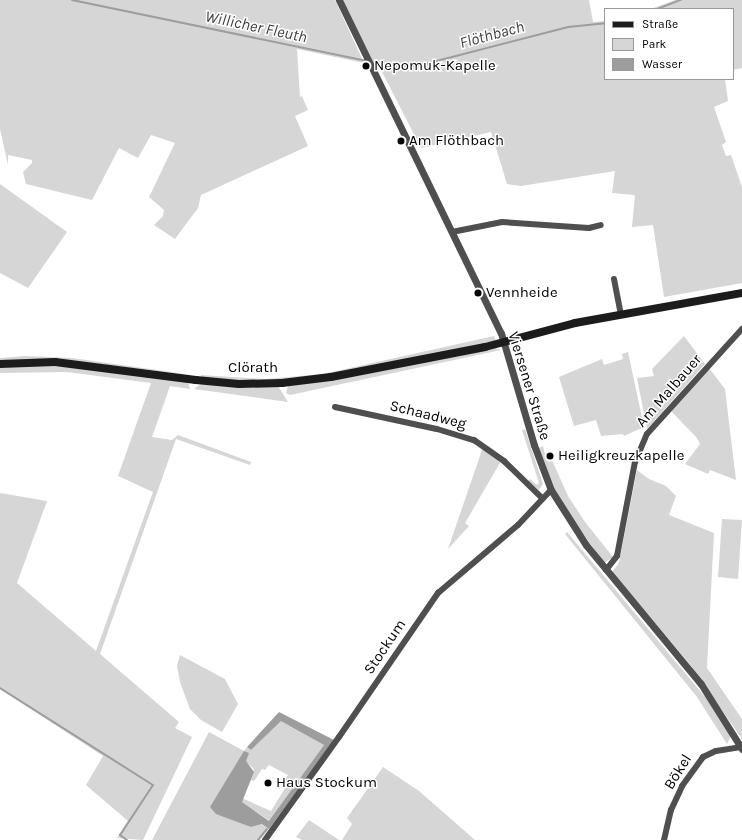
<!DOCTYPE html>
<html>
<head>
<meta charset="utf-8">
<style>
  body { margin:0 }
  #map { position:relative; width:742px; height:840px; overflow:hidden; background:#fff; font-family:Karla,sans-serif }
  div>[style] { position:absolute }
  .green>* { inset:0; background:#d6d6d6 }
  .water>* { inset:0; background:#9d9d9d }
  .stream>* { height:2px; margin:-1px; padding:0 1px; transform-origin:1px; border-radius:1px; background:#9d9d9d }
  .minor>* { height:6px; margin:-3px; padding:0 3px; transform-origin:3px; border-radius:3px; background:#4f4f4f }
  .tertiary>* { height:7px; margin:-3.5px; padding:0 3.5px; transform-origin:3.5px; border-radius:3.5px; background:#4f4f4f }
  .secondary>* { height:8px; margin:-4px; padding:0 4px; transform-origin:4px; border-radius:4px; background:#1c1c1c }
  .dots>* { width:11px; height:11px; translate:-50% -50%; box-sizing:border-box; border:2px solid #fff; border-radius:50% }
  span { translate:-50% -50%; white-space:nowrap; text-align:center; line-height:1.15; -webkit-text-stroke:3px #fff; paint-order:stroke }
  .poi-label { font-size:15px; color:#000 }
  .left { translate:0 -50%; text-align:left }
  .street-label { font-size:15px; color:#000 }
  .water-label { font-size:16px; color:#3e3e3e; font-style:italic }
  .legend { position:absolute; left:604px; top:8px; width:130px; height:72px; box-sizing:border-box; background:#fff; border:1px solid #999; margin:0; padding:5px 7px; list-style:none; font-size:12px; color:#000 }
  .legend li { display:flex; align-items:center; gap:8px; height:20px }
  .legend b { width:20px; border:1px solid #999 }
</style>
</head>
<body>
<div id="map">
  <div class="green">
    <i style="clip-path:polygon(0 0,335px 0,364px 63px,297px 49px,300px 97px,302px 96px,308px 110px,295px 116px,308px 146px,201px 195px,198px 208px,175px 239px,154px 225px,163px 216px,164px 210px,149px 197px,175px 143px,151px 135px,138px 158px,119px 148px,92px 200px,26px 184px,23px 172px,32px 163px,32px 160px,8px 155px,8px 165px,0 129px)"></i>
    <i style="clip-path:polygon(343px 0,589px 0,593px 22px,605px 21px,605px 79px,725px 79px,728px 101px,714px 107px,726px 142px,722px 145px,726px 156px,731px 155px,742px 187px,742px 283px,664px 297px,653px 225px,632px 227px,635px 195px,612px 193px,615px 171px,521px 186px,507px 184px,491px 132px,421px 148px,380px 68px,375px 66px)"></i>
    <i style="clip-path:polygon(675px 0,742px 0,742px 68px,733px 70px,733px 9px,651px 9px)"></i>
    <i style="clip-path:polygon(0 184px,67px 232px,28px 288px,0 273px)"></i>
    <i style="clip-path:polygon(494px 336px,496px 340px,490px 342px,343px 372px,297px 379px,242px 381px,202px 379px,201px 375px,266px 379px,323px 374px)"></i>
    <i style="clip-path:polygon(684px 336px,705px 364px,647px 429px,637px 378px,654px 376px,652px 369px)"></i>
    <i style="clip-path:polygon(495px 348px,501px 350px,290px 395px,286px 393px,288px 386px,352px 377px)"></i>
    <i style="clip-path:polygon(628px 352px,644px 427px,624px 436px,623px 434px,601px 436px,596px 420px,574px 426px,559px 377px,602px 359px,604px 365px,623px 359px,622px 354px)"></i>
    <i style="clip-path:polygon(25px 356px,72px 358px,193px 375px,72px 361px,0 360px,0 358px)"></i>
    <i style="clip-path:polygon(28px 365px,74px 367px,188px 382px,190px 389px,170px 386px,152px 437px,172px 440px,178px 435px,251px 462px,250px 465px,176px 439px,100px 654px,179px 722px,175px 728px,192px 737px,143px 840px,117px 838px,128px 821px,86px 785px,103px 756px,0 689px,0 493px,47px 501px,17px 583px,96px 651px,153px 492px,118px 476px,151px 383px,67px 372px,0 373px,0 366px)"></i>
    <i style="clip-path:polygon(709px 368px,725px 389px,736px 480px,710px 470px,708px 474px,685px 464px,700px 444px,697px 438px,671px 411px)"></i>
    <i style="clip-path:polygon(201px 384px,278px 386px,288px 402px,194px 389px)"></i>
    <i style="clip-path:polygon(525px 429px,543px 484px,539px 490px,528px 481px,530px 479px,537px 485px,539px 483px,522px 430px)"></i>
    <i style="clip-path:polygon(543px 446px,546px 459px,552px 460px,568px 496px,585px 522px,613px 557px,604px 563px,567px 511px,552px 484px,539px 448px)"></i>
    <i style="clip-path:polygon(483px 447px,501px 461px,465px 523px,469px 526px,448px 549px)"></i>
    <i style="clip-path:polygon(637px 470px,649px 479px,666px 486px,676px 496px,669px 515px,714px 533px,707px 668px,742px 719px,742px 739px,689px 663px,612px 572px,619px 563px)"></i>
    <i style="clip-path:polygon(722px 519px,742px 520px,738px 579px,718px 577px)"></i>
    <i style="clip-path:polygon(567px 532px,706px 698px,731px 736px,727px 744px,697px 697px,565px 534px)"></i>
    <i style="clip-path:polygon(180px 655px,225px 679px,238px 704px,222px 732px,201px 720px,190px 709px,180px 682px,177px 666px)"></i>
    <i style="clip-path:polygon(281px 720px,324px 745px,270px 821px,242px 802px,242px 798px,271px 811px,287px 785px,284px 782px,288px 775px,269px 765px,265px 770px,262px 769px,254px 781px,251px 780px,254px 769px,245px 761px,210px 807px,251px 827px,262px 824px,269px 829px,260px 840px,152px 840px,209px 732px,244px 751px,247px 747px,251px 750px)"></i>
    <i style="clip-path:polygon(383px 767px,419px 791px,475px 840px,342px 840px,352px 824px,347px 818px)"></i>
    <i style="clip-path:polygon(309px 820px,339px 840px,302px 840px,296px 837px)"></i>
  </div>
  <div class="water">
    <i style="clip-path:polygon(279px 712px,334px 740px,269px 829px,262px 824px,251px 827px,216px 814px,210px 807px,244px 751px,249px 753px,246px 761px,254px 772px,242px 802px,269px 821px,324px 745px,281px 721px,251px 750px,247px 747px)"></i>
  </div>
  <div class="stream">
    <i style="left:72px;top:0;width:300px;rotate:11.7deg"></i>
    <i style="left:657px;top:9px;width:26px;rotate:-21deg"></i>
    <i style="left:384px;top:67px;width:37px;rotate:-3deg"></i>
    <i style="left:421px;top:65px;width:152px;rotate:-14.5deg"></i>
    <i style="left:568px;top:27px;width:37px;rotate:-6deg"></i>
    <i style="left:0;top:688px;width:181px;rotate:32.4deg"></i>
    <i style="left:153px;top:785px;width:60px;rotate:123.4deg"></i>
    <i style="left:120px;top:835px;width:9px;rotate:36deg"></i>
    <i style="left:258px;top:840px;width:14px;rotate:-51deg"></i>
  </div>
  <div class="minor">
    <i style="left:452px;top:232px;width:51px;rotate:-11.3deg"></i>
    <i style="left:502px;top:222px;width:87px;rotate:3.9deg"></i>
    <i style="left:589px;top:228px;width:12px;rotate:-14deg"></i>
    <i style="left:614px;top:279px;width:36px;rotate:79deg"></i>
    <i style="left:335px;top:407px;width:104px;rotate:12.2deg"></i>
    <i style="left:437px;top:429px;width:39px;rotate:17deg"></i>
    <i style="left:474px;top:440px;width:37px;rotate:35deg"></i>
    <i style="left:504px;top:461px;width:54px;rotate:44.3deg"></i>
    <i style="left:606px;top:570px;width:18px;rotate:-52deg"></i>
    <i style="left:617px;top:556px;width:96px;rotate:-79.2deg"></i>
    <i style="left:635px;top:462px;width:30px;rotate:-67deg"></i>
    <i style="left:647px;top:434px;width:142px;rotate:-47.9deg"></i>
    <i style="left:265px;top:840px;width:127px;rotate:-54.3deg"></i>
    <i style="left:339px;top:737px;width:175px;rotate:-55.5deg"></i>
    <i style="left:438px;top:593px;width:105px;rotate:-40.4deg"></i>
    <i style="left:518px;top:525px;width:48px;rotate:-46.7deg"></i>
    <i style="left:664px;top:840px;width:31px;rotate:-77deg"></i>
    <i style="left:671px;top:810px;width:26px;rotate:-65deg"></i>
    <i style="left:682px;top:786px;width:36px;rotate:-54deg"></i>
    <i style="left:703px;top:757px;width:14px;rotate:-25deg"></i>
    <i style="left:716px;top:751px;width:25px;rotate:-9deg"></i>
  </div>
  <div class="tertiary">
    <i style="left:339px;top:0;width:370px;rotate:64.1deg"></i>
    <i style="left:501px;top:333px;width:117px;rotate:73.6deg"></i>
    <i style="left:534px;top:445px;width:48px;rotate:69.3deg"></i>
    <i style="left:551px;top:490px;width:65px;rotate:57.5deg"></i>
    <i style="left:586px;top:545px;width:180px;rotate:50.4deg"></i>
    <i style="left:701px;top:684px;width:77px;rotate:57.8deg"></i>
  </div>
  <div class="secondary">
    <i style="left:0;top:364px;width:55px;rotate:-2.1deg"></i>
    <i style="left:55px;top:362px;width:142px;rotate:7.3deg"></i>
    <i style="left:196px;top:380px;width:43px;rotate:5.3deg"></i>
    <i style="left:239px;top:384px;width:43px;rotate:-1.3deg"></i>
    <i style="left:282px;top:383px;width:49px;rotate:-7deg"></i>
    <i style="left:331px;top:377px;width:157px;rotate:-11deg"></i>
    <i style="left:485px;top:347px;width:93px;rotate:-14.9deg"></i>
    <i style="left:575px;top:323px;width:170px;rotate:-10.2deg"></i>
  </div>
  <div class="dots">
    <i style="left:366px;top:66px;background:#000"></i>
    <i style="left:401px;top:141px;background:#000"></i>
    <i style="left:478px;top:293px;background:#000"></i>
    <i style="left:550px;top:456px;background:#000"></i>
    <i style="left:268px;top:783px;background:#000"></i>
  </div>
  <div class="poi-label">
    <span class="left" style="left:374px;top:66px">Nepomuk-Kapelle</span>
    <span class="left" style="left:409px;top:141px">Am Flöthbach</span>
    <span class="left" style="left:486px;top:293px">Vennheide</span>
    <span class="left" style="left:558px;top:456px">Heiligkreuzkapelle</span>
    <span class="left" style="left:276px;top:783px">Haus Stockum</span>
  </div>
  <div class="street-label">
    <span style="left:253px;top:368px">Clörath</span>
    <span style="left:529px;top:386px;rotate:73deg">Viersener Straße</span>
    <span style="left:669px;top:391px;rotate:-49deg">Am Malbauer</span>
    <span style="left:428px;top:415px;rotate:14deg">Schaadweg</span>
    <span style="left:385px;top:647px;rotate:-56deg">Stockum</span>
    <span style="left:678px;top:772px;rotate:-58deg">Bökel</span>
  </div>
  <div class="water-label">
    <span style="left:256px;top:27px;rotate:12deg">Willicher Fleuth</span>
    <span style="left:492px;top:35px;rotate:-15deg">Flöthbach</span>
  </div>
  <ul class="legend">
  <li><b style="height:5px;background:#1c1c1c"></b>Straße</li>
  <li><b style="height:11px;background:#d6d6d6"></b>Park</li>
  <li><b style="height:11px;background:#9d9d9d"></b>Wasser</li>
  </ul>
</div>
</body>
</html>
